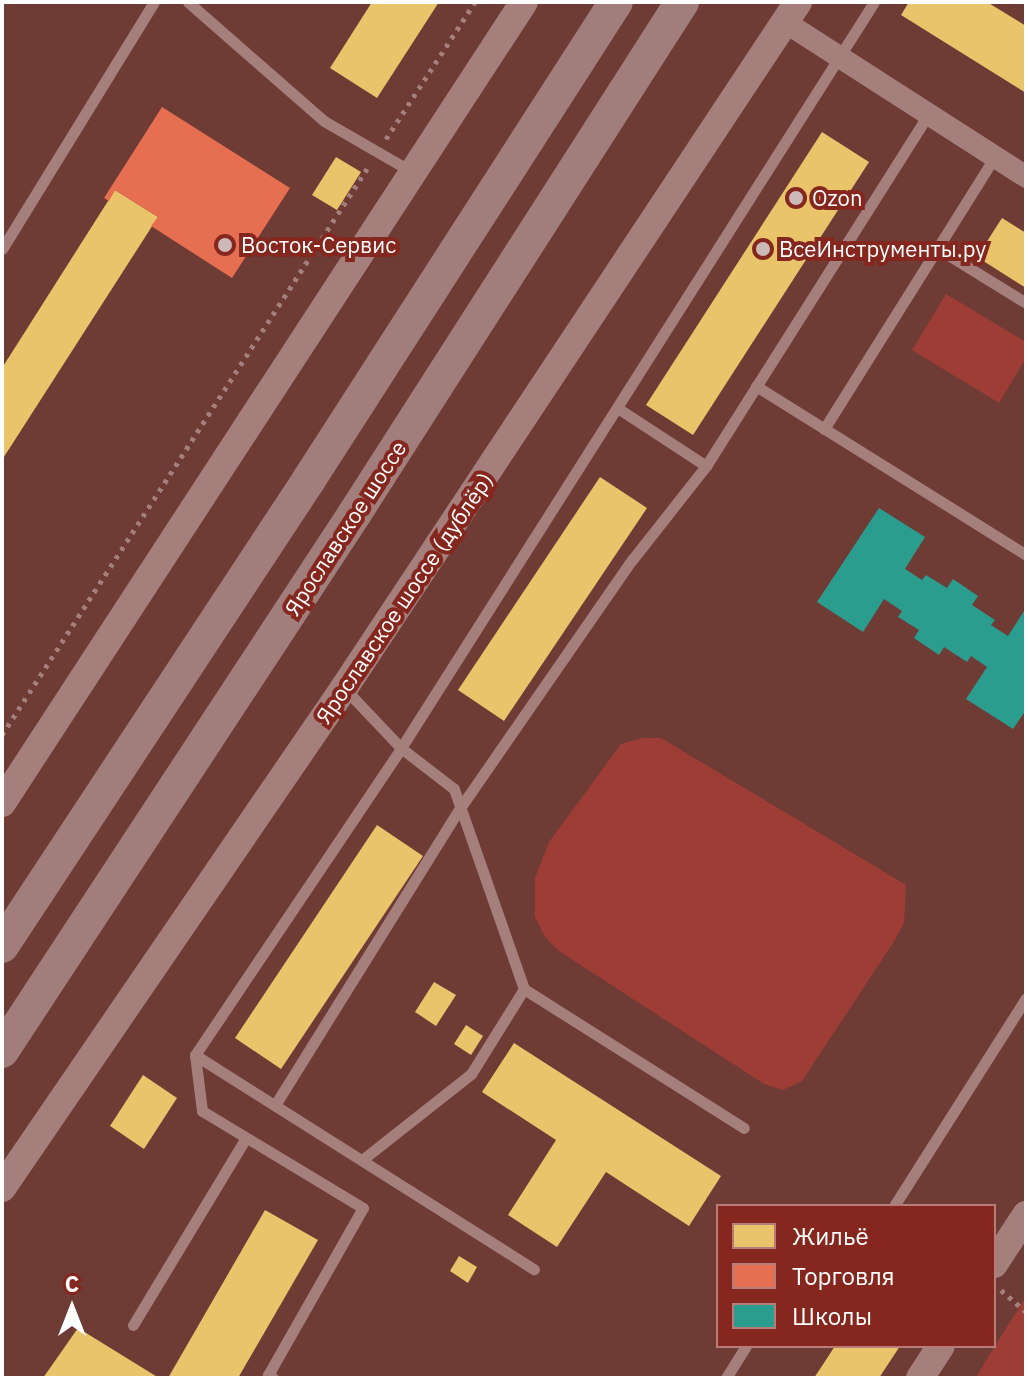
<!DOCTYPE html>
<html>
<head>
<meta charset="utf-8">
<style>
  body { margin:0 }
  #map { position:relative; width:1028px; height:1380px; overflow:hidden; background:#6e3b35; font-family:"IBM Plex Sans",sans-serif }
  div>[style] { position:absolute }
  .green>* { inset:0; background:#9e3d35 }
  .homes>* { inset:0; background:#e9c46a }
  .shops>* { inset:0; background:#e76f51 }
  .schools>* { inset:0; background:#2a9d8f }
  .path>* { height:5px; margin-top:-2.5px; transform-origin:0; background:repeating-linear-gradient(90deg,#a47f7c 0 4px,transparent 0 10px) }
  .service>* { height:11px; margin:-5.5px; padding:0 5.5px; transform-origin:5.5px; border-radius:5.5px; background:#a47f7c }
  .minor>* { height:22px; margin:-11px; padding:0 11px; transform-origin:11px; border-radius:11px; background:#a47f7c }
  .tertiary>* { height:28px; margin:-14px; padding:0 14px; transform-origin:14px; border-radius:14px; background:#a47f7c }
  .primary>* { height:34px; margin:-17px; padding:0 17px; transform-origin:17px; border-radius:17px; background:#a17e7b }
  .dots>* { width:22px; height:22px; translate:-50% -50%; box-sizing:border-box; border:4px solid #85271e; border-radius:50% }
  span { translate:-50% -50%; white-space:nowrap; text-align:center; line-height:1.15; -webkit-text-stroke:8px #85271e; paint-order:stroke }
  .poi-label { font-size:22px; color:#fff }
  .left { translate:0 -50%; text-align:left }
  .street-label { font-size:22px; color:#fff }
  .frame { position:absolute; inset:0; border:4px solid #fff; pointer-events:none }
  .legend { position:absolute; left:716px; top:1204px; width:280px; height:144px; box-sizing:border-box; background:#85271e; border:2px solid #b67d78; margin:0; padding:10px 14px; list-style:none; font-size:24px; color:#fff }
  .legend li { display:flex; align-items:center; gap:16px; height:40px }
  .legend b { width:40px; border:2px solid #b67d78 }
  .north { position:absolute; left:32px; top:1268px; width:80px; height:80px; -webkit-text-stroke:6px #85271e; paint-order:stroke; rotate:0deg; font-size:22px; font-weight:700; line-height:32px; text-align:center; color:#fff }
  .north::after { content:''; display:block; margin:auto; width:28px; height:36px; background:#fff; clip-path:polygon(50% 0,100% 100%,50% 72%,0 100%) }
</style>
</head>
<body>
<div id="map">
  <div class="green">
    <i style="clip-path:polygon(946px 294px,1026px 342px,1026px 358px,999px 403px,912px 350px)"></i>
    <i style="clip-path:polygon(642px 738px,661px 738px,906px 885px,904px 923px,895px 940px,802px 1081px,783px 1090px,764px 1084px,559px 951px,545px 937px,535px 917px,535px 878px,549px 842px,621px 744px)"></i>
    <i style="clip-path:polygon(1026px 1297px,1026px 1378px,976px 1378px,986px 1360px)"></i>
  </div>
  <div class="homes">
    <i style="clip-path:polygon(372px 2px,439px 2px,377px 98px,330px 68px)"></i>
    <i style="clip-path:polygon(909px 2px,987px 2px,1026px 26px,1026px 93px,901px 15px)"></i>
    <i style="clip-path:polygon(822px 132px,869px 162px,693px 435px,646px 405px)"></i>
    <i style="clip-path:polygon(336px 157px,361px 172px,337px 210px,312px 195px)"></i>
    <i style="clip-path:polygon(115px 190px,158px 217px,2px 460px,2px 368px)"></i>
    <i style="clip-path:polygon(1002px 218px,1026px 233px,1026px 288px,977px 257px)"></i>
    <i style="clip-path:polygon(600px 477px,647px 508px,504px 721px,458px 690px)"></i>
    <i style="clip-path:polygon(377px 825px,423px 856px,281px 1069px,235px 1038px)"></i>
    <i style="clip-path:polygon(434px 982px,456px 995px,436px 1026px,415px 1012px)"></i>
    <i style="clip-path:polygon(466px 1025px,483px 1036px,471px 1055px,454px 1044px)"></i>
    <i style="clip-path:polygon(514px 1043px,721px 1176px,689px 1226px,606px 1172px,557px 1247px,508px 1215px,556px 1140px,482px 1092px)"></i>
    <i style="clip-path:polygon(143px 1075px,177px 1098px,144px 1149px,110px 1126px)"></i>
    <i style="clip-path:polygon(265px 1210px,318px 1240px,238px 1378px,168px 1378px)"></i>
    <i style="clip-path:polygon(459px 1256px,477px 1267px,468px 1283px,450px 1271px)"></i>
    <i style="clip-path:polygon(78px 1328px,159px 1378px,43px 1378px)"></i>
    <i style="clip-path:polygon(835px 1346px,900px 1346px,879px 1378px,814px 1378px)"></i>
  </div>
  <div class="shops">
    <i style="clip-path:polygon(162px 107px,290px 188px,232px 278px,151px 226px,158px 217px,115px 190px,109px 201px,104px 198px)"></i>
  </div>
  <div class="schools">
    <i style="clip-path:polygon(879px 508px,925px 537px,905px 569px,922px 580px,926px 575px,947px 588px,953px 579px,978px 596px,972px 605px,995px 620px,991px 625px,1008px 636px,1026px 608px,1026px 710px,1013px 729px,966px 699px,987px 667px,971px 656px,967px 662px,944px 647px,939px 655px,914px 638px,919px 630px,898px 617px,902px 611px,884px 599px,863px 632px,817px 602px)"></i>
  </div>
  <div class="path">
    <i style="left:386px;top:139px;width:163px;rotate:-57deg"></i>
    <i style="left:2px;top:735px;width:676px;rotate:-57.2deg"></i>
    <i style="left:1001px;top:1290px;width:33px;rotate:41deg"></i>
  </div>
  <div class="service">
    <i style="left:188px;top:2px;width:181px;rotate:41.2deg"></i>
    <i style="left:324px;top:121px;width:104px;rotate:30deg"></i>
    <i style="left:937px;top:248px;width:105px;rotate:31.7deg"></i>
    <i style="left:2px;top:249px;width:290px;rotate:-58.4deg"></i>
    <i style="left:756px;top:386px;width:319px;rotate:32deg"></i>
    <i style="left:619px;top:409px;width:104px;rotate:33.2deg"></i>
    <i style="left:824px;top:429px;width:320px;rotate:-57.9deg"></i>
    <i style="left:345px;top:689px;width:81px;rotate:46.5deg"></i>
    <i style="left:401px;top:748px;width:67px;rotate:37.7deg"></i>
    <i style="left:454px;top:789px;width:212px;rotate:70.7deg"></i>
    <i style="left:524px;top:989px;width:260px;rotate:32.3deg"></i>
    <i style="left:195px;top:1055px;width:401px;rotate:32.3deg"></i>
    <i style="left:275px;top:1105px;width:350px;rotate:-58.1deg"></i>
    <i style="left:460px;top:808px;width:302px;rotate:-55.3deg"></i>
    <i style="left:632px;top:560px;width:120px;rotate:-51.8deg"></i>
    <i style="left:706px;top:466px;width:415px;rotate:-57.7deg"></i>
    <i style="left:362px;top:1160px;width:139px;rotate:-38.3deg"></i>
    <i style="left:471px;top:1074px;width:100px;rotate:-58.1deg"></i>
    <i style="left:894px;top:1206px;width:246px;rotate:-57.6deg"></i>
    <i style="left:133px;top:1325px;width:218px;rotate:-58.9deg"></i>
    <i style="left:273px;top:1378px;width:6px;rotate:-149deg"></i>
    <i style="left:268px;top:1375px;width:192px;rotate:-60.4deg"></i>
    <i style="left:363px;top:1208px;width:188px;rotate:-148.9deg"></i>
    <i style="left:202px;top:1111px;width:56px;rotate:-97.1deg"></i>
    <i style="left:195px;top:1055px;width:370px;rotate:-56.1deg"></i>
    <i style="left:401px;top:748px;width:883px;rotate:-57.62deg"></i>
    <i style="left:726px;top:1378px;width:38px;rotate:-58deg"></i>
  </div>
  <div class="minor">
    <i style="left:785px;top:22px;width:287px;rotate:32.7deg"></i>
  </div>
  <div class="tertiary">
    <i style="left:2px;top:803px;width:956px;rotate:-56.91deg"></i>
    <i style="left:2px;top:1188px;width:606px;rotate:-55.63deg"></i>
    <i style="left:344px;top:688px;width:823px;rotate:-56.5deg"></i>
    <i style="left:994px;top:1264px;width:59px;rotate:-56.9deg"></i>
    <i style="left:920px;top:1378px;width:38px;rotate:-57deg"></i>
  </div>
  <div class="primary">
    <i style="left:2px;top:946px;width:557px;rotate:-56.65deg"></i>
    <i style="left:308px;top:481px;width:569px;rotate:-57.26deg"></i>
    <i style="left:2px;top:1051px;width:643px;rotate:-56.73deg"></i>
    <i style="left:355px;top:513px;width:607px;rotate:-57.38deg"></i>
  </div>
  <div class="dots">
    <i style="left:796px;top:198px;background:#ccbab8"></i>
    <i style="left:225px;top:245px;background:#ccbab8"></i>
    <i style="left:763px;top:249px;background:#ccbab8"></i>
  </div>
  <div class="poi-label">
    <span class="left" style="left:812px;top:198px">Ozon</span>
    <span class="left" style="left:241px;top:245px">Восток-Сервис</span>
    <span class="left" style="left:779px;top:249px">ВсеИнструменты.ру</span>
  </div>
  <div class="street-label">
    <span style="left:345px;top:528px;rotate:-57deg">Ярославское шоссе</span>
    <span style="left:404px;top:598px;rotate:-56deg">Ярославское шоссе (дублёр)</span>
  </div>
  <div class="frame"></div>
  <ul class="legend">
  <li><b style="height:22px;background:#e9c46a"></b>Жильё</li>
  <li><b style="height:22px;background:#e76f51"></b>Торговля</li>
  <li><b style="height:22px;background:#2a9d8f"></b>Школы</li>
  </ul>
  <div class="north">С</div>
</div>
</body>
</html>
